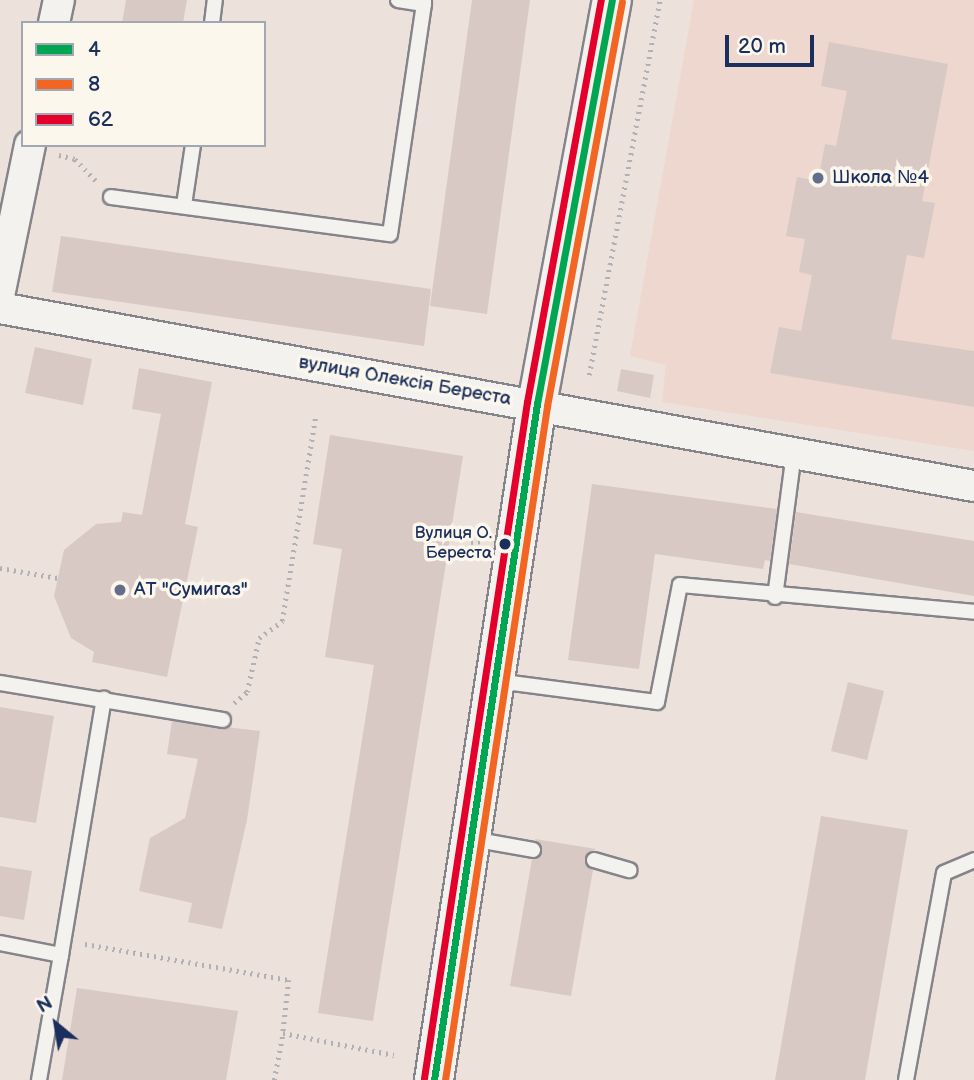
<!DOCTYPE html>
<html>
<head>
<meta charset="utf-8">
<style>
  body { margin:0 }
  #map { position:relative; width:974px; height:1080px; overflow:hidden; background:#ece1db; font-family:"Balsamiq Sans",sans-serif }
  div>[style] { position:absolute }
  .built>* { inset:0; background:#edd7ce }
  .building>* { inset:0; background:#d9c9c4 }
  .path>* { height:4.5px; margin-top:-2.25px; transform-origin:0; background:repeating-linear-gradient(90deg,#b1b1b4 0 2px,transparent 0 7px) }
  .roads { filter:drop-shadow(2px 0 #85848a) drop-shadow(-2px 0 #85848a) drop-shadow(0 2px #85848a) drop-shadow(0 -2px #85848a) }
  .service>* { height:14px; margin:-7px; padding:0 7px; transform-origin:7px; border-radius:7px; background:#f4f2ee }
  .minor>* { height:30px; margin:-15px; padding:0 15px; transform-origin:15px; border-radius:15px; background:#f4f2ee }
  .secondary>* { height:38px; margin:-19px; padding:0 19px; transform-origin:19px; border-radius:19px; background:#f4f2ee }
  .bus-1>* { height:7px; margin:-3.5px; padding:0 3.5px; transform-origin:3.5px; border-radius:3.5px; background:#00a651 }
  .bus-2>* { height:7px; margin:-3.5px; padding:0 3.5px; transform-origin:3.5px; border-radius:3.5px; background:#f26522 }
  .bus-3>* { height:7px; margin:-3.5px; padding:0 3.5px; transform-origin:3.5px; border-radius:3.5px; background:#e4002b }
  .dots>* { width:19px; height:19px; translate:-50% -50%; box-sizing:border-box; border:4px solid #fbf7ec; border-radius:50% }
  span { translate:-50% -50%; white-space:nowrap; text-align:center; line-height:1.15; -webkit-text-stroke:7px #fbf7ec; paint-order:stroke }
  .bus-label { font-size:17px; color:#1b2f5e }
  .right { translate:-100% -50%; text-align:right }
  .poi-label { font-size:19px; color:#1b2f5e }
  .left { translate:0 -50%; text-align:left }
  .street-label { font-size:19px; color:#1b2f5e }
  .legend { position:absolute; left:21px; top:21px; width:245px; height:126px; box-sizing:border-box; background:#fbf7ec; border:2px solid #a1a7b3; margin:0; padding:9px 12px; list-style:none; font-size:21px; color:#1b2f5e }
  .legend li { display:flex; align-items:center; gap:14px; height:35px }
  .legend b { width:35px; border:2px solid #a1a7b3 }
  .north { position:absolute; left:21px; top:989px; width:70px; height:70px; -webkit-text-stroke:5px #fbf7ec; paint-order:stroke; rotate:330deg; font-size:19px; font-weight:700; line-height:28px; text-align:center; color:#1b2f5e }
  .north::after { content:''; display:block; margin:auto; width:24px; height:32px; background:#1b2f5e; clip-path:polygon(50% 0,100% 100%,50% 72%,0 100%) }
  .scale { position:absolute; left:725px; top:35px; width:89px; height:32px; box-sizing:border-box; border:4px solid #1b2f5e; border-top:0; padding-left:9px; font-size:21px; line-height:24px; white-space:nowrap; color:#1b2f5e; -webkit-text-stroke:5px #fbf7ec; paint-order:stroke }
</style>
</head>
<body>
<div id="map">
  <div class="built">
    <i style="clip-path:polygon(694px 0,974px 0,974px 451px,662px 402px,666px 365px,630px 356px)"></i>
  </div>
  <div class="building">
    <i style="clip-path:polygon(126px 0,187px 0,183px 23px,122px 23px)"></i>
    <i style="clip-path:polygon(472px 0,530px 0,487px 314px,430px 306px)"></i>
    <i style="clip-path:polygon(829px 42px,948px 64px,922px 201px,935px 203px,924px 258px,907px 255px,891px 339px,974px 351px,974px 407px,770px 373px,779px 327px,801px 331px,812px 275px,799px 272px,805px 239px,786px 236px,797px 177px,818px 181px,825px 144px,836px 146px,847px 91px,821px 86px)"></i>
    <i style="clip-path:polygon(61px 236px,431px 289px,424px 346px,52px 292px)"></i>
    <i style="clip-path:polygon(35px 347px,92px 359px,83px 405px,25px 393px)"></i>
    <i style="clip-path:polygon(139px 368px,212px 382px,185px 524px,198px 527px,167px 677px,92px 662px,94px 652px,71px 638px,54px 596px,64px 550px,96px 524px,121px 522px,123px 512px,142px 515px,161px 414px,132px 409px)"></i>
    <i style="clip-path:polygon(621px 369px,654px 375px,650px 398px,617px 391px)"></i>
    <i style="clip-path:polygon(330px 435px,463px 456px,373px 1021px,318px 1013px,374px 665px,325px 657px,342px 549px,313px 544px)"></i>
    <i style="clip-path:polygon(592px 484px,777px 509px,770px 561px,765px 560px,763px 569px,655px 554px,639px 669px,568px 660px)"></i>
    <i style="clip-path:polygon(796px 512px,974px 541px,974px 596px,789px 564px)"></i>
    <i style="clip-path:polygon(848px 682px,884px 691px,867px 760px,831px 751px)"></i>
    <i style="clip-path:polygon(0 707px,54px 716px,36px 823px,0 817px)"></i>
    <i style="clip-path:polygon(172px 721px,260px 731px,247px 820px,222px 929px,188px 922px,192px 903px,139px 891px,150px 838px,185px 818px,198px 759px,167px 754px)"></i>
    <i style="clip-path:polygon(821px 816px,908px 830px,865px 1080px,775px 1080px)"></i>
    <i style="clip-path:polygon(535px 839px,596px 849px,585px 858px,593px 870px,571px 996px,510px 986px,532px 859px,542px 851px)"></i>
    <i style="clip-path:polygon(0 866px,32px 871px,24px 920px,0 916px)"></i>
    <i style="clip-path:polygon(77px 988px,238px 1011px,226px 1080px,62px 1080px)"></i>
  </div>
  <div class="path">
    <i style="left:59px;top:155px;width:16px;rotate:14deg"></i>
    <i style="left:75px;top:159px;width:30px;rotate:46deg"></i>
    <i style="left:589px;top:375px;width:382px;rotate:-79.3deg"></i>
    <i style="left:471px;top:542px;width:13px;rotate:-4deg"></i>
    <i style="left:0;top:568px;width:59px;rotate:9.8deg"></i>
    <i style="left:234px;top:703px;width:17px;rotate:-40deg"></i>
    <i style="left:247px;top:692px;width:55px;rotate:-77.5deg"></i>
    <i style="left:259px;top:638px;width:29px;rotate:-36deg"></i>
    <i style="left:282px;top:621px;width:210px;rotate:-80.7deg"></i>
    <i style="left:85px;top:944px;width:207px;rotate:10deg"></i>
    <i style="left:289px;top:980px;width:53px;rotate:96.5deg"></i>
    <i style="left:283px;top:1033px;width:113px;rotate:11.2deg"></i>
    <i style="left:274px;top:1080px;width:48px;rotate:-79.2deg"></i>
  </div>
  <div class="roads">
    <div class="service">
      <i style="left:398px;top:0;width:26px;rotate:9deg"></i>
      <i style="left:424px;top:4px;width:4px;rotate:-90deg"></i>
      <i style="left:212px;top:23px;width:23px;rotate:-83deg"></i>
      <i style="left:111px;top:197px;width:281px;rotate:7.6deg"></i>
      <i style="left:390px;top:234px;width:232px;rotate:-81.6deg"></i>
      <i style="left:184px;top:205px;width:61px;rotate:-81.5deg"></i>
      <i style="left:775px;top:597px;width:146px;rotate:-82.5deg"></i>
      <i style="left:497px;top:681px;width:161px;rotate:7.5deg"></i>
      <i style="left:657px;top:702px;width:119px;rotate:-78.9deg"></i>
      <i style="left:680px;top:585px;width:295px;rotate:5.2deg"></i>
      <i style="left:0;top:683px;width:226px;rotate:9.4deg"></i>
      <i style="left:472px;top:839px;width:62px;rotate:10.2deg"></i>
      <i style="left:594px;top:860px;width:37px;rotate:16deg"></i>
      <i style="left:0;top:943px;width:62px;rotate:11.1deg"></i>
      <i style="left:61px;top:955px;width:260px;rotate:-80.5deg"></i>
      <i style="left:39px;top:1080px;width:127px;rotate:-80deg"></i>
      <i style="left:906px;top:1080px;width:210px;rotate:-79.6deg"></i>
      <i style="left:944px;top:873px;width:33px;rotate:-23deg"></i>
    </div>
    <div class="minor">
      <i style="left:54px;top:23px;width:24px;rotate:-78deg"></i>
      <i style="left:0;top:291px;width:149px;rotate:-78.4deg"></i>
      <i style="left:0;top:308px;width:990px;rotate:10.36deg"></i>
    </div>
    <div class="secondary">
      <i style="left:434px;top:1080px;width:684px;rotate:-81.34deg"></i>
      <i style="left:537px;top:404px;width:411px;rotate:-79.5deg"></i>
    </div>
  </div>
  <div class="bus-1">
    <i style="left:434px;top:1080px;width:684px;rotate:-81.34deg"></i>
    <i style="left:537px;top:404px;width:411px;rotate:-79.5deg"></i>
  </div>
  <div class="bus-2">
    <i style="left:445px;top:1080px;width:682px;rotate:-81.39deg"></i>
    <i style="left:547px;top:406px;width:411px;rotate:-79.5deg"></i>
  </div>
  <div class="bus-3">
    <i style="left:424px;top:1078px;width:684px;rotate:-81.34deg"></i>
    <i style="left:527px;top:402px;width:409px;rotate:-79.6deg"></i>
  </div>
  <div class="dots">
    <i style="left:818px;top:178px;background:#646d8a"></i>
    <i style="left:505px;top:544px;background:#1b2f5e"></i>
    <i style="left:120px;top:590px;background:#646d8a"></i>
  </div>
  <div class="bus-label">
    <span class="right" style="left:492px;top:544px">Вулиця О.<br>Береста</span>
  </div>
  <div class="poi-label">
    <span class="left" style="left:832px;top:178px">Школа №4</span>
    <span class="left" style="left:134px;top:590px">АТ "Сумигаз"</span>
  </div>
  <div class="street-label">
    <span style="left:405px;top:381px;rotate:10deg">вулиця Олексія Береста</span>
  </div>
  <ul class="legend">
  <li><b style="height:9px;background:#00a651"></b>4</li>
  <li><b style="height:9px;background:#f26522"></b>8</li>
  <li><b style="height:9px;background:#e4002b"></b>62</li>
  </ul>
  <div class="north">N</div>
  <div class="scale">20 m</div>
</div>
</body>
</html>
